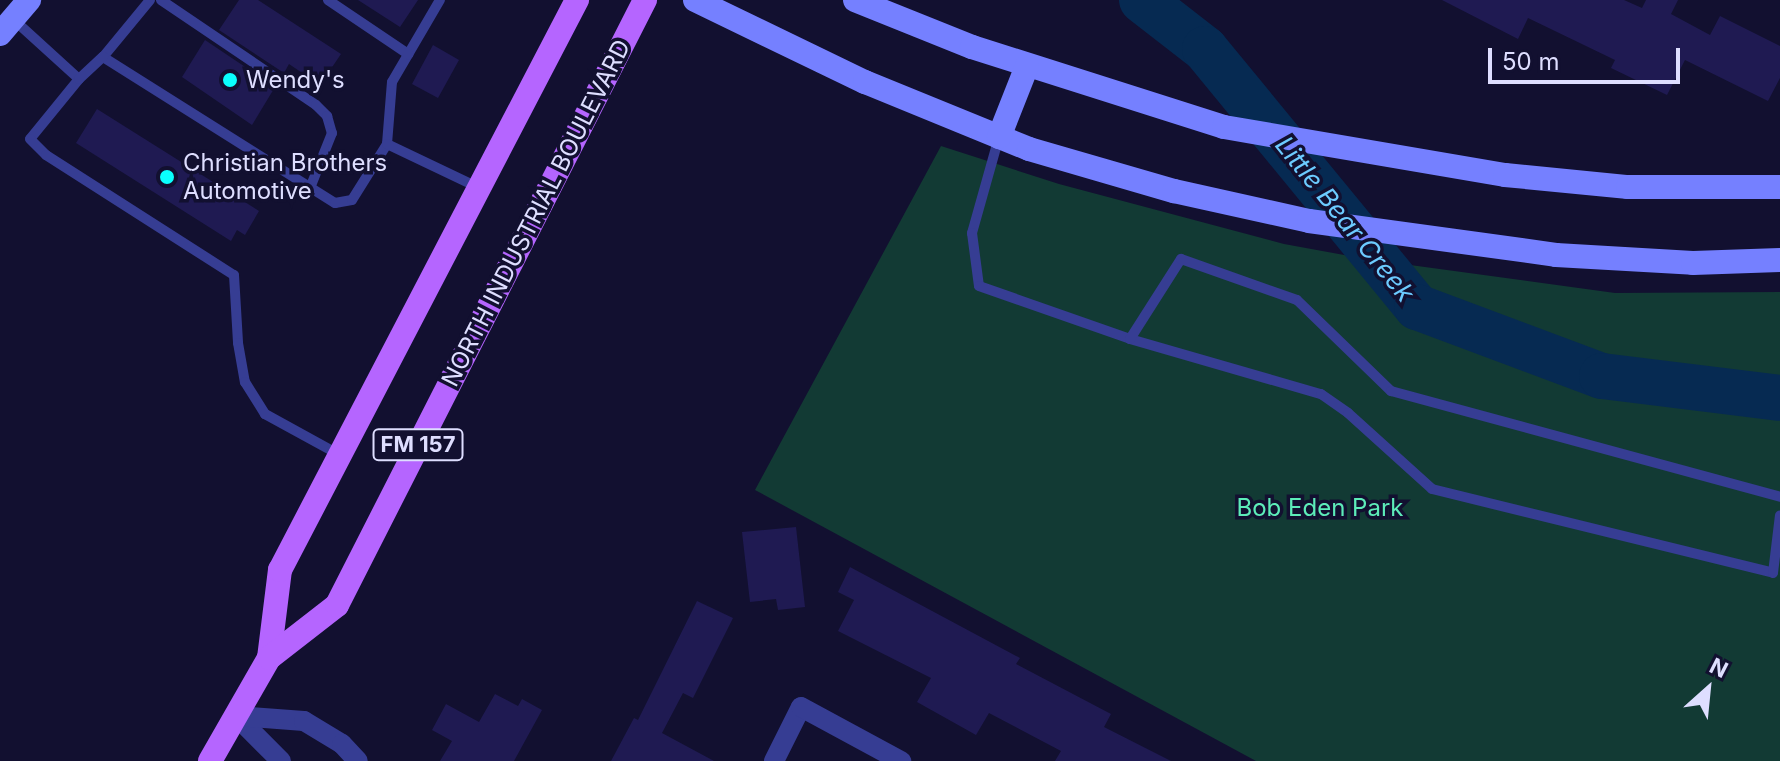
<!DOCTYPE html>
<html>
<head>
<meta charset="utf-8">
<style>
  body { margin:0 }
  #map { position:relative; width:1780px; height:761px; overflow:hidden; background:#121030; font-family:Inter,sans-serif }
  div>[style] { position:absolute }
  .green>* { inset:0; background:#123a34 }
  .river>* { height:46px; margin:-23px; padding:0 23px; transform-origin:23px; border-radius:23px; background:#062a52 }
  .building>* { inset:0; background:#1f1a52 }
  .lane>* { height:10px; margin:-5px; padding:0 5px; transform-origin:5px; border-radius:5px; background:#363d93 }
  .street>* { height:20px; margin:-10px; padding:0 10px; transform-origin:10px; border-radius:10px; background:#363d93 }
  .secondary>* { height:24px; margin:-12px; padding:0 12px; transform-origin:12px; border-radius:12px; background:#7580ff }
  .primary>* { height:24px; margin:-12px; padding:0 12px; transform-origin:12px; border-radius:12px; background:#b565ff }
  .dots>* { width:22px; height:22px; translate:-50% -50%; box-sizing:border-box; border:4px solid #121030; border-radius:50% }
  span { translate:-50% -50%; white-space:nowrap; text-align:center; line-height:1.15; -webkit-text-stroke:7px #121030; paint-order:stroke }
  .shield-label span { padding:2px 6px; background:#121030; border:2px solid; border-radius:6px; -webkit-text-stroke-width:0 }
  .shield-label { font-size:22px; color:#dedeff; font-weight:700 }
  .poi-label { font-size:24px; color:#dedeff }
  .left { translate:0 -50%; text-align:left }
  .street-label { font-size:24px; color:#dedeff }
  .park-label { font-size:24px; color:#5decb9 }
  .water-label { font-size:26px; color:#6ccbff; font-style:italic }
  .north { position:absolute; left:1668px; top:649px; width:80px; height:80px; -webkit-text-stroke:6px #121030; paint-order:stroke; rotate:27deg; font-size:22px; font-weight:700; line-height:32px; text-align:center; color:#dedeff }
  .north::after { content:''; display:block; margin:auto; width:28px; height:36px; background:#dedeff; clip-path:polygon(50% 0,100% 100%,50% 72%,0 100%) }
  .scale { position:absolute; left:1488px; top:48px; width:192px; height:36px; box-sizing:border-box; border:4px solid #dedeff; border-top:0; padding-left:10px; font-size:24px; line-height:28px; white-space:nowrap; color:#dedeff; -webkit-text-stroke:6px #121030; paint-order:stroke }
</style>
</head>
<body>
<div id="map">
  <div class="green">
    <i style="clip-path:polygon(941px 146px,1059px 184px,1284px 244px,1366px 259px,1615px 293px,1780px 292px,1780px 761px,1256px 761px,755px 490px)"></i>
  </div>
  <div class="river">
    <i style="left:1142px;top:0;width:80px;rotate:37.9deg"></i>
    <i style="left:1205px;top:49px;width:334px;rotate:50.6deg"></i>
    <i style="left:1417px;top:307px;width:197px;rotate:20.5deg"></i>
    <i style="left:1602px;top:376px;width:179px;rotate:7deg"></i>
  </div>
  <div class="building">
    <i style="clip-path:polygon(239px 0,258px 0,341px 54px,320px 85px,289px 64px,284px 73px,219px 30px)"></i>
    <i style="clip-path:polygon(358px 0,418px 0,400px 27px)"></i>
    <i style="clip-path:polygon(1442px 0,1624px 0,1642px 8px,1646px 0,1678px 0,1671px 14px,1710px 35px,1720px 16px,1780px 46px,1780px 78px,1768px 101px,1685px 60px,1667px 95px,1611px 68px,1615px 60px,1528px 18px,1518px 39px)"></i>
    <i style="clip-path:polygon(205px 40px,275px 87px,252px 125px,182px 77px)"></i>
    <i style="clip-path:polygon(433px 45px,459px 60px,438px 98px,412px 84px)"></i>
    <i style="clip-path:polygon(97px 109px,259px 211px,245px 235px,237px 230px,231px 241px,76px 143px)"></i>
    <i style="clip-path:polygon(796px 527px,805px 607px,778px 610px,776px 599px,750px 602px,742px 532px)"></i>
    <i style="clip-path:polygon(850px 567px,1020px 658px,1016px 664px,1111px 714px,1104px 727px,1171px 761px,1055px 761px,1061px 751px,989px 713px,976px 735px,917px 702px,931px 678px,838px 631px,854px 600px,838px 592px)"></i>
    <i style="clip-path:polygon(697px 601px,733px 618px,693px 698px,683px 693px,662px 733px,714px 761px,611px 761px,634px 718px,638px 720px)"></i>
    <i style="clip-path:polygon(495px 694px,518px 706px,522px 699px,542px 710px,514px 761px,440px 761px,452px 741px,432px 730px,446px 704px,479px 722px)"></i>
  </div>
  <div class="lane">
    <i style="left:150px;top:0;width:74px;rotate:129.5deg"></i>
    <i style="left:103px;top:57px;width:274px;rotate:32.2deg"></i>
    <i style="left:335px;top:203px;width:17px;rotate:-10deg"></i>
    <i style="left:352px;top:200px;width:66px;rotate:-58deg"></i>
    <i style="left:387px;top:144px;width:62px;rotate:-85.4deg"></i>
    <i style="left:392px;top:82px;width:95px;rotate:-59.7deg"></i>
    <i style="left:161px;top:0;width:187px;rotate:34.1deg"></i>
    <i style="left:316px;top:105px;width:16px;rotate:45deg"></i>
    <i style="left:327px;top:116px;width:18px;rotate:74deg"></i>
    <i style="left:332px;top:133px;width:59px;rotate:111.8deg"></i>
    <i style="left:328px;top:0;width:97px;rotate:34deg"></i>
    <i style="left:13px;top:19px;width:89px;rotate:42.3deg"></i>
    <i style="left:79px;top:79px;width:77px;rotate:129.2deg"></i>
    <i style="left:30px;top:139px;width:23px;rotate:45deg"></i>
    <i style="left:46px;top:155px;width:223px;rotate:32.6deg"></i>
    <i style="left:234px;top:275px;width:68px;rotate:86.6deg"></i>
    <i style="left:238px;top:343px;width:40px;rotate:80deg"></i>
    <i style="left:245px;top:382px;width:38px;rotate:58deg"></i>
    <i style="left:265px;top:414px;width:85px;rotate:28.7deg"></i>
    <i style="left:79px;top:79px;width:33px;rotate:-43deg"></i>
    <i style="left:999px;top:137px;width:100px;rotate:105.7deg"></i>
    <i style="left:972px;top:233px;width:53px;rotate:82.5deg"></i>
    <i style="left:979px;top:286px;width:160px;rotate:19.3deg"></i>
    <i style="left:1130px;top:339px;width:199px;rotate:16.1deg"></i>
    <i style="left:1321px;top:394px;width:33px;rotate:35deg"></i>
    <i style="left:1348px;top:413px;width:113px;rotate:42.1deg"></i>
    <i style="left:1432px;top:489px;width:351px;rotate:13.8deg"></i>
    <i style="left:1773px;top:573px;width:58px;rotate:-83.1deg"></i>
    <i style="left:387px;top:144px;width:100px;rotate:25.5deg"></i>
    <i style="left:1130px;top:339px;width:95px;rotate:-57.5deg"></i>
    <i style="left:1181px;top:259px;width:123px;rotate:19.5deg"></i>
    <i style="left:1297px;top:300px;width:131px;rotate:44.1deg"></i>
    <i style="left:1391px;top:391px;width:403px;rotate:15.2deg"></i>
  </div>
  <div class="street">
    <i style="left:281px;top:761px;width:64px;rotate:-135deg"></i>
    <i style="left:236px;top:716px;width:68px;rotate:4.2deg"></i>
    <i style="left:304px;top:721px;width:44px;rotate:31.2deg"></i>
    <i style="left:342px;top:744px;width:23px;rotate:47deg"></i>
    <i style="left:774px;top:761px;width:60px;rotate:-63.4deg"></i>
    <i style="left:801px;top:707px;width:114px;rotate:28.4deg"></i>
  </div>
  <div class="secondary">
    <i style="left:695px;top:0;width:189px;rotate:25.8deg"></i>
    <i style="left:865px;top:82px;width:177px;rotate:22.2deg"></i>
    <i style="left:1029px;top:149px;width:151px;rotate:16.2deg"></i>
    <i style="left:1174px;top:191px;width:138px;rotate:12.5deg"></i>
    <i style="left:1309px;top:221px;width:249px;rotate:7.8deg"></i>
    <i style="left:1556px;top:255px;width:137px;rotate:3.3deg"></i>
    <i style="left:1693px;top:263px;width:87px;rotate:-2deg"></i>
    <i style="left:855px;top:0;width:126px;rotate:21.9deg"></i>
    <i style="left:972px;top:47px;width:264px;rotate:17.6deg"></i>
    <i style="left:1224px;top:127px;width:285px;rotate:9.7deg"></i>
    <i style="left:1505px;top:175px;width:124px;rotate:5.6deg"></i>
    <i style="left:1628px;top:187px;width:152px"></i>
    <i style="left:0;top:34px;width:45px;rotate:-49.5deg"></i>
    <i style="left:999px;top:137px;width:76px;rotate:-68.5deg"></i>
  </div>
  <div class="primary">
    <i style="left:269px;top:658px;width:89px;rotate:-82.9deg"></i>
    <i style="left:280px;top:570px;width:643px;rotate:-62.48deg"></i>
    <i style="left:210px;top:761px;width:119px;rotate:-60.2deg"></i>
    <i style="left:269px;top:658px;width:86px;rotate:-37.9deg"></i>
    <i style="left:337px;top:605px;width:679px;rotate:-63.02deg"></i>
  </div>
  <div class="dots">
    <i style="left:230px;top:80px;background:#0afffd"></i>
    <i style="left:167px;top:177px;background:#0afffd"></i>
  </div>
  <div class="shield-label">
    <span style="left:418px;top:445px">FM 157</span>
  </div>
  <div class="poi-label">
    <span class="left" style="left:246px;top:80px">Wendy's</span>
    <span class="left" style="left:183px;top:177px">Christian Brothers<br>Automotive</span>
  </div>
  <div class="street-label">
    <span style="left:536px;top:213px;rotate:-63deg">NORTH INDUSTRIAL BOULEVARD</span>
  </div>
  <div class="park-label">
    <span style="left:1320px;top:508px">Bob Eden Park</span>
  </div>
  <div class="water-label">
    <span style="left:1345px;top:219px;rotate:51deg">Little Bear Creek</span>
  </div>
  <div class="north">N</div>
  <div class="scale">50 m</div>
</div>
</body>
</html>
